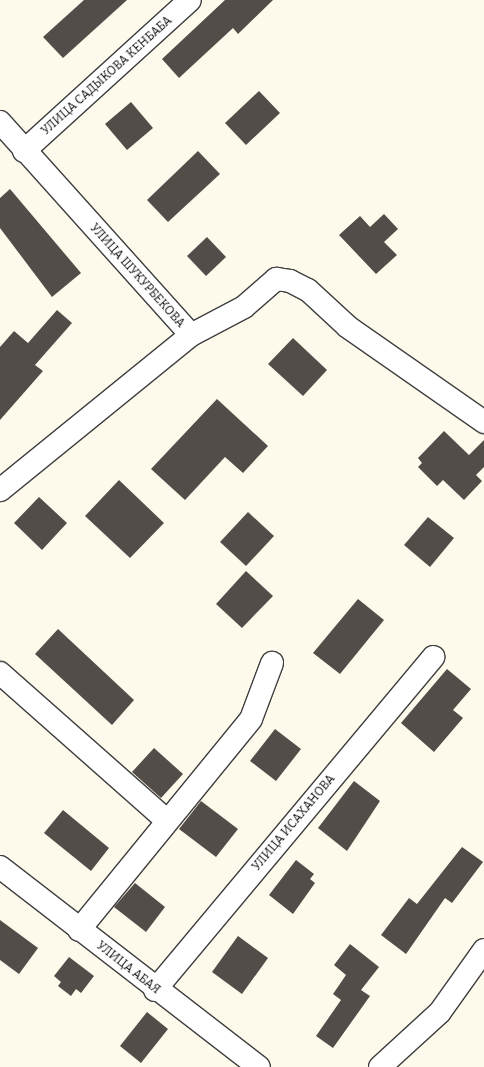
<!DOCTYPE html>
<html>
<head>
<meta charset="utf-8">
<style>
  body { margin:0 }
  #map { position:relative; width:484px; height:1067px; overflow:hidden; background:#fdfaec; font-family:Bitter,serif }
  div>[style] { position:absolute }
  .building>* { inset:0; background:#534d49 }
  .roads { filter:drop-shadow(1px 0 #3f3f3f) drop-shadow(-1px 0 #3f3f3f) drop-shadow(0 1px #3f3f3f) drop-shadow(0 -1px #3f3f3f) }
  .minor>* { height:22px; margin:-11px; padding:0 11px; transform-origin:11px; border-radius:11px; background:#fff }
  span { translate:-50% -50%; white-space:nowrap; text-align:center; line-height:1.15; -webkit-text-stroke:5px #fff; paint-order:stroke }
  .street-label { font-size:12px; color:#0c0c0c }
</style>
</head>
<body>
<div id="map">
  <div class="building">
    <i style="clip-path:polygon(84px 0,127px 0,63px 58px,43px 37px)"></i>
    <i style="clip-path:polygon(225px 0,273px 0,238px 34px,233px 28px,179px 78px,162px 59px)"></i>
    <i style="clip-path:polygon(259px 91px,280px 113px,246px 145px,225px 123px)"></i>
    <i style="clip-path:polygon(131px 102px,153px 128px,127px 150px,105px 124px)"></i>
    <i style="clip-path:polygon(198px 151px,220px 174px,168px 222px,147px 200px)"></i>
    <i style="clip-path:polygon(10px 189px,81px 273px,52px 297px,0 228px,0 198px)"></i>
    <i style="clip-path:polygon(384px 214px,398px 229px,384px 242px,397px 255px,376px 274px,339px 235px,360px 216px,370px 227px)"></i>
    <i style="clip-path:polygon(207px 237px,226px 257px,206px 276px,187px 256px)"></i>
    <i style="clip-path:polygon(57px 310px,72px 323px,35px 365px,43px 371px,0 420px,0 347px,14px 331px,28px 343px)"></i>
    <i style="clip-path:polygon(293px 338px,327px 370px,303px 396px,268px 364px)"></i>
    <i style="clip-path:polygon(217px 399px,268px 446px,243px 473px,225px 457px,185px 500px,151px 469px)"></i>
    <i style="clip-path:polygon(444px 431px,469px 455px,484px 440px,484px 467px,476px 475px,482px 481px,464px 500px,443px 480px,437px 486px,418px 467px,422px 463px,418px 458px)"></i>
    <i style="clip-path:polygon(119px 480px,164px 523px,130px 558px,85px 516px)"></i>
    <i style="clip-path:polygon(39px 497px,67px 523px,42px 550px,14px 523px)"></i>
    <i style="clip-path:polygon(248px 512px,274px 536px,246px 566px,220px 542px)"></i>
    <i style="clip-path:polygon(428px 517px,454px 538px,430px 567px,404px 545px)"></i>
    <i style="clip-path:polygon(246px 571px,273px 596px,242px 628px,216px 604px)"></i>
    <i style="clip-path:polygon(358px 599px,384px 620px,340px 674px,313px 653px)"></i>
    <i style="clip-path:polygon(58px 629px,134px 700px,112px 725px,35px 654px)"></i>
    <i style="clip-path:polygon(447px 669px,471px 689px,453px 710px,463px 718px,434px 752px,401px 723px)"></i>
    <i style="clip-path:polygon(275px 729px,301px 749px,276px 781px,250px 761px)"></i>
    <i style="clip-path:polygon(154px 748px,183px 774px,161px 798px,132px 772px)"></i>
    <i style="clip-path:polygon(354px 781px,380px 801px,347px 851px,318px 828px)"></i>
    <i style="clip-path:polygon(201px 801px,238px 829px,216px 857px,179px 829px)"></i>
    <i style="clip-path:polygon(63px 810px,109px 848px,91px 871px,44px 833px)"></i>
    <i style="clip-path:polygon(462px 847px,483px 862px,452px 903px,445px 898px,406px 954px,381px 935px,409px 898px,417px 904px)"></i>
    <i style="clip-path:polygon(296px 860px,314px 874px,310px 879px,315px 883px,293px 914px,269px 895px)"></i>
    <i style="clip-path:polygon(135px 883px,165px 907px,146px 932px,114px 907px)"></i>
    <i style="clip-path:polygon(0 920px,38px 948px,19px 974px,0 960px)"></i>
    <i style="clip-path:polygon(238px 936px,268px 958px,242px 994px,212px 972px)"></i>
    <i style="clip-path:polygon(350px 944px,379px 967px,361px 990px,370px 996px,333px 1048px,316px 1036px,341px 1000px,333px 994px,346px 975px,334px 965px)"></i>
    <i style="clip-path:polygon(69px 957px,94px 976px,81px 993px,76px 989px,71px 996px,58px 986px,61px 982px,54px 976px)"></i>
    <i style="clip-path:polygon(147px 1012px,168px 1029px,141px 1063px,120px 1046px)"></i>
  </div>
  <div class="roads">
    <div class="minor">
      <i style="left:0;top:122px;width:286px;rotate:48.1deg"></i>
      <i style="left:191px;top:335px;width:246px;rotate:140.9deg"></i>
      <i style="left:24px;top:151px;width:224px;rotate:-42.3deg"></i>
      <i style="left:191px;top:335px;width:60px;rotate:-27.8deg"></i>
      <i style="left:244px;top:307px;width:43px;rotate:-41.2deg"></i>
      <i style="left:276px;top:279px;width:14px;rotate:8deg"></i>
      <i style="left:290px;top:281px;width:20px;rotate:27deg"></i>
      <i style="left:308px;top:290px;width:54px;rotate:42.8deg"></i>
      <i style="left:348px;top:327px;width:166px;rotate:34.9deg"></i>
      <i style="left:0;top:673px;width:223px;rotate:41.5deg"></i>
      <i style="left:0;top:867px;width:327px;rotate:37.7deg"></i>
      <i style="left:79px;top:930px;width:272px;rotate:-50.8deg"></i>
      <i style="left:251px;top:719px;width:60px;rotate:-69.4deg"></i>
      <i style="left:155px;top:990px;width:434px;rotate:-50.1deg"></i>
      <i style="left:380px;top:1067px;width:81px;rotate:-42.5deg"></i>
      <i style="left:440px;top:1012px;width:76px;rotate:-54.6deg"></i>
    </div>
  </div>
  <div class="street-label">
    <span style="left:107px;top:76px;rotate:-42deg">УЛИЦА САДЫКОВА КЕНБАБА</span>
    <span style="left:137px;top:276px;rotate:48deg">УЛИЦА ШУКУРБЕКОВА</span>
    <span style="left:294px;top:823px;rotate:-50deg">УЛИЦА ИСАХАНОВА</span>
    <span style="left:128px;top:968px;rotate:38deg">УЛИЦА АБАЯ</span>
  </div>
</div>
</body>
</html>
